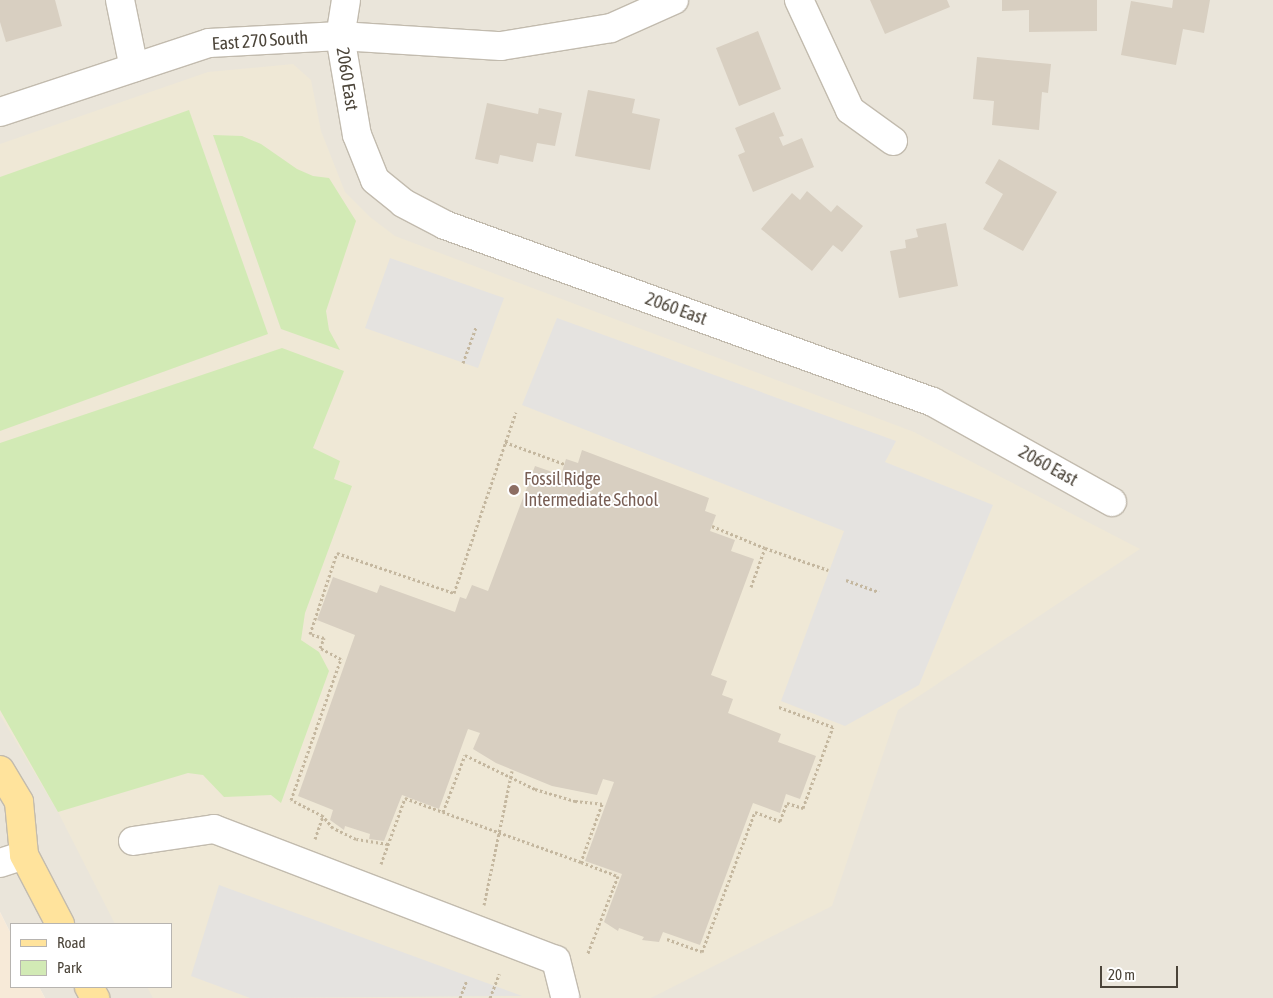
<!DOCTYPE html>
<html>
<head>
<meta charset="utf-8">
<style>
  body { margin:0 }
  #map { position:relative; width:1273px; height:998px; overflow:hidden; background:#f6f3ec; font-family:"Asap Condensed",sans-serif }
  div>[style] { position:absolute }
  .residential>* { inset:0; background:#eae5da }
  .commercial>* { inset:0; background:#f7ead8 }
  .education>* { inset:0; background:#efe8d6 }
  .green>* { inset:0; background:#d2eab5 }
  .parking>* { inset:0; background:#e5e3e0 }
  .building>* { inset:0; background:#d8cfc1 }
  .path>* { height:3px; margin-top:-1.5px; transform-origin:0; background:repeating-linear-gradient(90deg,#c4b79f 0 2.5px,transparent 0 5px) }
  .roads { filter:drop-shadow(1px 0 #c2bbae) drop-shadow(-1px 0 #c2bbae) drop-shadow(0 1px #c2bbae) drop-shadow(0 -1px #c2bbae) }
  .minor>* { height:28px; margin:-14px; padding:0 14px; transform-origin:14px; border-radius:14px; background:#fff }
  .major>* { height:28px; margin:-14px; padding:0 14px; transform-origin:14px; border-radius:14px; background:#ffe39c }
  .dots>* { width:14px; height:14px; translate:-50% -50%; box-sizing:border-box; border:2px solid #fff; border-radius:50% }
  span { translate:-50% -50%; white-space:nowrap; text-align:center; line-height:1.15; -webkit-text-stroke:4px #fff; paint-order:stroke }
  .street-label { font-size:18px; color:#4b4439 }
  .education-label { font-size:18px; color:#785e54 }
  .left { translate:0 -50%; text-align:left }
  .legend { position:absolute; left:10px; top:923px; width:162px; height:65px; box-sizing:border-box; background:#fff; border:1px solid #b7b4b0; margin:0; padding:6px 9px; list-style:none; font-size:15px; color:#4b4439 }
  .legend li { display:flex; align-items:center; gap:10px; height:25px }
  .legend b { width:25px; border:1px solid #b7b4b0 }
  .scale { position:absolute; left:1100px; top:966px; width:78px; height:22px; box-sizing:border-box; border:2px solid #4b4439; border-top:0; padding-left:6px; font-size:15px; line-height:18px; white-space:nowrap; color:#4b4439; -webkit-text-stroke:4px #fff; paint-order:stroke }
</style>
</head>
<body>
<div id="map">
  <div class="residential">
    <i style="clip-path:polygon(0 0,1273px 0,1273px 998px,45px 998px,39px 987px,171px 987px,171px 924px,11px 924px,11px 934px,0 912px)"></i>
  </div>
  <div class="commercial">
    <i style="clip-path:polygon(0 912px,11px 934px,11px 987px,39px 987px,45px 998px,0 998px)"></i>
  </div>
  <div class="education">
    <i style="clip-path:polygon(293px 64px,311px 80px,321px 131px,345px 192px,370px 217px,395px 236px,914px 432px,1140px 549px,898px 710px,832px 906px,651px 998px,153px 998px,147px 987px,171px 987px,171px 924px,115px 924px,58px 812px,0 715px,0 144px,208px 72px)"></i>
  </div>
  <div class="green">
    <i style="clip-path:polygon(189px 110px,268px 334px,0 431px,0 177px)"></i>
    <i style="clip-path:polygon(213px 135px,242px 136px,261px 144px,297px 169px,313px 176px,329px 178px,356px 221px,326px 311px,329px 330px,340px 350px,281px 329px)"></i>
    <i style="clip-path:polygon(282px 348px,344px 371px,313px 448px,340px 461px,334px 479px,352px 486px,305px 613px,301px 640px,319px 652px,329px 671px,281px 803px,271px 795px,224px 797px,203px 775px,188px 773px,58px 812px,0 710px,0 443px)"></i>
  </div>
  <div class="parking">
    <i style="clip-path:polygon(390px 258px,504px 298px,478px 368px,365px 328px)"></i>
    <i style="clip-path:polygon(557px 318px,896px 441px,885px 462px,993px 505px,919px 685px,845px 726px,781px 701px,844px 531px,522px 405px)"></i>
    <i style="clip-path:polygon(219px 885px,522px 996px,250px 998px,191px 976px)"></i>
  </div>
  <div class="building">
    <i style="clip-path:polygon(0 0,55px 0,62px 26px,6px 42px,0 22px)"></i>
    <i style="clip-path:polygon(870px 0,947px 0,950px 7px,885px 34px)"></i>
    <i style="clip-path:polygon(1002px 0,1097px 0,1097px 31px,1029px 32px,1029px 10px,1002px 11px)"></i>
    <i style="clip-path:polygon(1173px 0,1210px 0,1204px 33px,1183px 29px,1176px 65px,1121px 55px,1131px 1px,1172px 8px)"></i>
    <i style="clip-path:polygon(758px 31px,781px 89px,739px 106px,716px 48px)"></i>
    <i style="clip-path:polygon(977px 57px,1051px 64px,1048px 93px,1042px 92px,1039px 130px,992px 125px,994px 101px,973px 99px)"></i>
    <i style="clip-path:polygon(588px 90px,635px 99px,632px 113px,660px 119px,650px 170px,575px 156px)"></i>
    <i style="clip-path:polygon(487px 103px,538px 114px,539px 108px,562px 113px,555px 146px,537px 143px,533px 162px,500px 155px,498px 164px,475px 159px)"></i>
    <i style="clip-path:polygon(774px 112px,784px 136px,779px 137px,783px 146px,802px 138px,814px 167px,753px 192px,738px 155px,745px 152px,735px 128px)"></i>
    <i style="clip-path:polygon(999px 159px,1057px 192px,1023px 251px,983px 229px,1003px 194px,985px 183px)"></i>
    <i style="clip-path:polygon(807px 191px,831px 212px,837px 205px,863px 226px,842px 252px,833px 245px,812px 271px,761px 229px,792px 193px,800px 200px)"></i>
    <i style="clip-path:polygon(946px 223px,958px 286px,899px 298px,890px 251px,906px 248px,905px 240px,918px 237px,916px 229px)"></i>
    <i style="clip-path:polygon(582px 450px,709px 498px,705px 511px,716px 515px,710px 531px,735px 540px,731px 551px,754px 559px,711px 675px,727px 681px,722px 695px,733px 699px,728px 713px,781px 734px,778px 742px,816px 756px,800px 799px,786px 794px,780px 813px,753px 803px,700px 945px,663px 932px,659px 942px,642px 940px,644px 937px,619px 928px,618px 931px,604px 922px,622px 874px,585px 861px,614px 782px,603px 779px,597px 795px,552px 786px,496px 763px,473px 749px,480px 733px,468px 729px,439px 809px,402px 795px,384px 841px,369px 839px,370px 834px,345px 826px,344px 830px,330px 820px,333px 810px,298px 796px,355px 635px,317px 620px,333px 577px,377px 593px,380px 585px,455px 612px,460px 597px,466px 599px,472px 585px,488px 591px,535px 466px,561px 475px,566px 459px,578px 463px)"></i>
  </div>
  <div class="path">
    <i style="left:463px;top:363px;width:38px;rotate:-70deg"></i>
    <i style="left:505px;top:442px;width:63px;rotate:20.4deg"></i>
    <i style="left:712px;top:526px;width:57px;rotate:22.5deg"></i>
    <i style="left:846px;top:580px;width:35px;rotate:20deg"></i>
    <i style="left:751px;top:587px;width:41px;rotate:-70.3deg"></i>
    <i style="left:765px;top:548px;width:67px;rotate:19.2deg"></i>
    <i style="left:465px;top:755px;width:78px;rotate:25.9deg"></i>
    <i style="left:535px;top:789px;width:42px;rotate:16.7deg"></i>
    <i style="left:575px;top:801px;width:27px;rotate:6deg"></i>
    <i style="left:602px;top:804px;width:62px;rotate:109.9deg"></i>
    <i style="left:581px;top:862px;width:147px;rotate:-160.1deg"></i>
    <i style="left:443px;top:812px;width:61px;rotate:-68.9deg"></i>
    <i style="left:315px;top:839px;width:24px;rotate:-71deg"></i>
    <i style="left:388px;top:844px;width:32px;rotate:-171deg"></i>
    <i style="left:356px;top:839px;width:25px;rotate:-154deg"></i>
    <i style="left:333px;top:828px;width:16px;rotate:-130deg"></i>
    <i style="left:323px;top:816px;width:36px;rotate:-153deg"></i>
    <i style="left:291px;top:800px;width:150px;rotate:-70.5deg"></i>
    <i style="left:341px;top:659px;width:24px;rotate:-152deg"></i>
    <i style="left:320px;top:648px;width:11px;rotate:-68deg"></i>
    <i style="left:324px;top:638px;width:15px;rotate:-164deg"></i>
    <i style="left:310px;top:634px;width:85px;rotate:-71.6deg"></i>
    <i style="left:337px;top:553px;width:124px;rotate:18.9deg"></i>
    <i style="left:454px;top:593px;width:191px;rotate:-71.1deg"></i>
    <i style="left:581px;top:862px;width:40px;rotate:21deg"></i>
    <i style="left:618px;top:876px;width:83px;rotate:111.3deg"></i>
    <i style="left:381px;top:864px;width:70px;rotate:-70deg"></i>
    <i style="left:405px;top:798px;width:40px;rotate:20.2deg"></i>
    <i style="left:484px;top:905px;width:137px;rotate:-78.2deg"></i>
    <i style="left:667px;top:939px;width:37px;rotate:20deg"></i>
    <i style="left:702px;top:952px;width:150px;rotate:-69.3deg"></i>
    <i style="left:755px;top:812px;width:27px;rotate:20deg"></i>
    <i style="left:780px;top:821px;width:19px;rotate:-69deg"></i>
    <i style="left:787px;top:803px;width:17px;rotate:17deg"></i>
    <i style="left:803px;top:808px;width:86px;rotate:-69.7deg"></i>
    <i style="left:833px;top:727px;width:58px;rotate:-159.7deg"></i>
    <i style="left:460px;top:998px;width:19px;rotate:-69deg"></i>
    <i style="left:490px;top:998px;width:26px;rotate:-69deg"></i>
  </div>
  <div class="roads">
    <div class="minor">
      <i style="left:120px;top:0;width:69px;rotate:78.4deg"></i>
      <i style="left:346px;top:0;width:36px;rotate:99deg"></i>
      <i style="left:340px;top:36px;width:100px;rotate:80.3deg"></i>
      <i style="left:357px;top:135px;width:48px;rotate:68.2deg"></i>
      <i style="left:375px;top:180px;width:36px;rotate:39deg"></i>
      <i style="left:403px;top:203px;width:47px;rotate:27.6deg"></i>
      <i style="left:445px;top:225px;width:519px;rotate:19.94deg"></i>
      <i style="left:933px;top:402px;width:205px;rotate:29.2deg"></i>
      <i style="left:799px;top:0;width:121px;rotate:65.1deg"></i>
      <i style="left:850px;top:110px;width:53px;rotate:35.8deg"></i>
      <i style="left:0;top:112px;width:220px;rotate:-18.3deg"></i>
      <i style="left:209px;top:43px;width:131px;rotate:-3.1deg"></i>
      <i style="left:340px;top:36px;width:161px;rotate:3.6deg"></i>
      <i style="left:501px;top:46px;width:111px;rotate:-9.3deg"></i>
      <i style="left:611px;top:28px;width:69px;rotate:-24deg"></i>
      <i style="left:133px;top:841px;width:82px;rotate:-8.4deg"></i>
      <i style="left:214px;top:829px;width:366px;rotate:21deg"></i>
      <i style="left:556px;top:960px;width:38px;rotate:76deg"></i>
      <i style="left:0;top:863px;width:25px;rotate:-18deg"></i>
    </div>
    <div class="major">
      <i style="left:0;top:770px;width:37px;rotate:59deg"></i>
      <i style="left:19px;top:802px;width:53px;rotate:84.6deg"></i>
      <i style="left:24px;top:855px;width:78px;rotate:62.4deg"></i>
      <i style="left:89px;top:987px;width:13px;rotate:61deg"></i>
    </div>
  </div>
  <div class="dots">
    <i style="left:514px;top:490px;background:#8d6e63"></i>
  </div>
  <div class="street-label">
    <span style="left:260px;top:41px;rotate:-4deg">East 270 South</span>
    <span style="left:347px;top:79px;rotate:81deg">2060 East</span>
    <span style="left:676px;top:309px;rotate:20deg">2060 East</span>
    <span style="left:1048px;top:466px;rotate:29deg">2060 East</span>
  </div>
  <div class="education-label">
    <span class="left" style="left:524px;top:490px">Fossil Ridge<br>Intermediate School</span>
  </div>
  <ul class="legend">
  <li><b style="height:6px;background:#ffe39c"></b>Road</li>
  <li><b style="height:14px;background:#d2eab5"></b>Park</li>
  </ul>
  <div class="scale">20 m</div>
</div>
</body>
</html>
